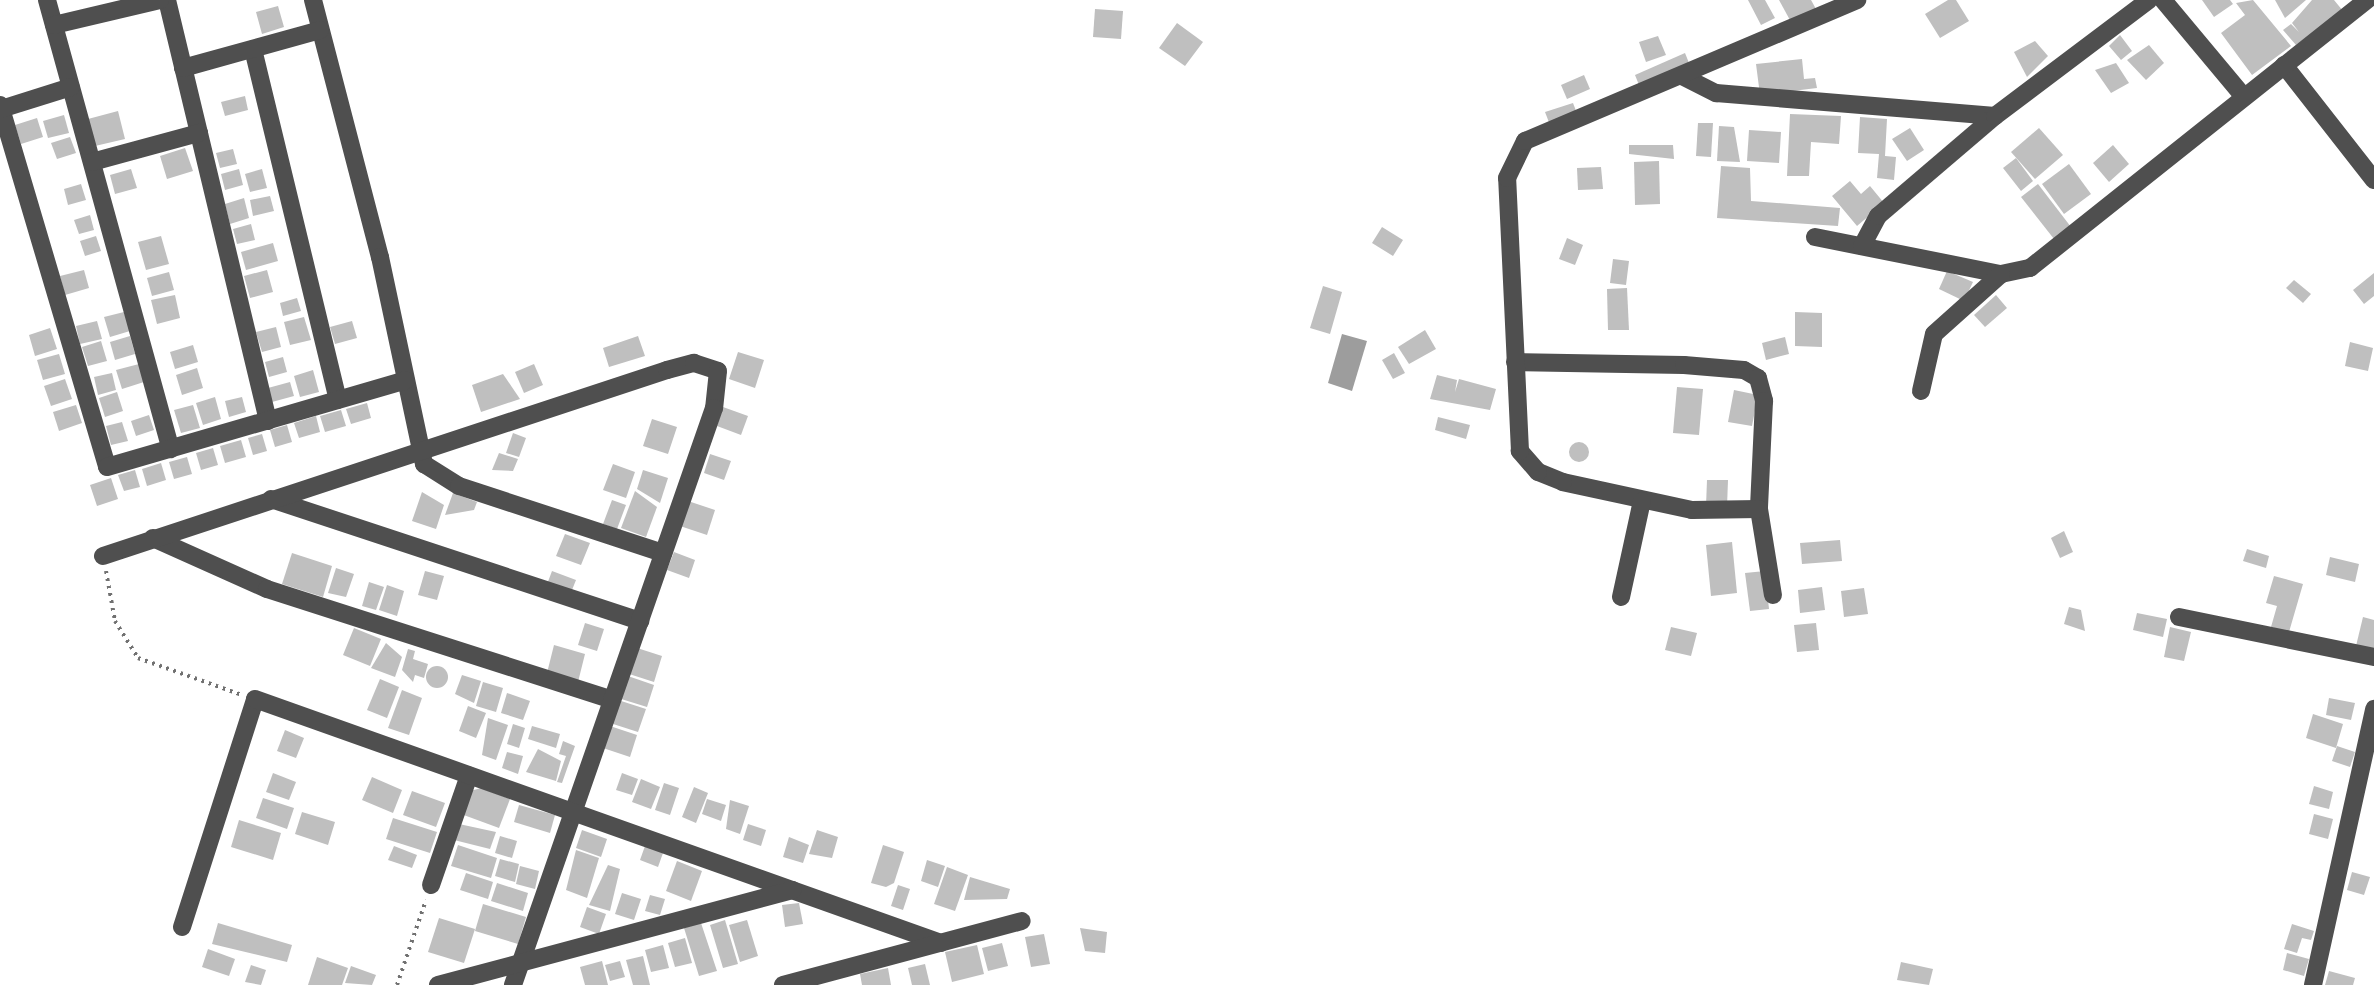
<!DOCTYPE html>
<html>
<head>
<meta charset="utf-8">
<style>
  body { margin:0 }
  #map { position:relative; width:2374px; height:985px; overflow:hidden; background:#fff; font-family:"Sofia Sans Condensed",sans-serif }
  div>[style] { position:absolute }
  .water>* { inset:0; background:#9d9d9d }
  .building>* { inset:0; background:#bfbfbf }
  .round { border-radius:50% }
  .path>* { height:4px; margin-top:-2px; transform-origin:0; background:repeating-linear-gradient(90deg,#717171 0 2.5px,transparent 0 7.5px) }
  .minor>* { height:18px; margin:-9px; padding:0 9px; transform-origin:9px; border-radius:9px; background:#4f4f4f }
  span { translate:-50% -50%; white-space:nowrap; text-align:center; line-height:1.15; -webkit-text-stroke:8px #fff; paint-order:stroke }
</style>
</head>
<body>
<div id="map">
  <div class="water">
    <i style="clip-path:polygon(1342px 334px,1367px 341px,1352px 391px,1328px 383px)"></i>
  </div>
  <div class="building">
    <i style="clip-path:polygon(1748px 0,1765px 0,1775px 18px,1761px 25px)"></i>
    <i style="clip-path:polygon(1779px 0,1811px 0,1816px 9px,1791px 22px)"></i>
    <i style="clip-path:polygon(1948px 0,1956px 0,1969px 21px,1940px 38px,1925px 14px)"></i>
    <i style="clip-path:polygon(2202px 0,2230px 0,2233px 4px,2214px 17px)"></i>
    <i style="clip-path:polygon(2253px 0,2291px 46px,2252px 75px,2221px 33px,2245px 15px,2236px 3px)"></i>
    <i style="clip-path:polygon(2275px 0,2306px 0,2285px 18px)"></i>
    <i style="clip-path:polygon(2312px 0,2334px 0,2343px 11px,2296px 45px,2283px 30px,2291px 24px,2299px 32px,2292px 23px)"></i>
    <i style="clip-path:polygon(278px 6px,284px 27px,262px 34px,256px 12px)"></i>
    <i style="clip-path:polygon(1095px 9px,1123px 11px,1121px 39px,1093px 37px)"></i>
    <i style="clip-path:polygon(1177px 23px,1203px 42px,1185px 66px,1159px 48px)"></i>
    <i style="clip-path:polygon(2120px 35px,2132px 51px,2121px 60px,2109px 46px)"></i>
    <i style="clip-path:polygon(1658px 36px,1666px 55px,1646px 62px,1639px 42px)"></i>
    <i style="clip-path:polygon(2035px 41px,2048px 56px,2027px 77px,2014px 52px)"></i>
    <i style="clip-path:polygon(2149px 45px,2164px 63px,2146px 80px,2127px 60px)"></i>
    <i style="clip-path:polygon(1685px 53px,1691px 68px,1641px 90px,1635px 75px)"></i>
    <i style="clip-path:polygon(1802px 59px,1804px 79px,1815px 78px,1817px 88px,1760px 95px,1756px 64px)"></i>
    <i style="clip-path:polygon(2116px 63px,2129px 83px,2111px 93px,2095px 70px)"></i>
    <i style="clip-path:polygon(1584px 75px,1590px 89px,1567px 99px,1561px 85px)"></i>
    <i style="clip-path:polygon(245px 96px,248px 110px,225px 116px,221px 102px)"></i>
    <i style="clip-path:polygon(1573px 103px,1578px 116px,1550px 125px,1545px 112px)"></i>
    <i style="clip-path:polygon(118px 111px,125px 139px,95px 146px,88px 119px)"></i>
    <i style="clip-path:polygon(1790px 114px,1841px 116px,1839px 144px,1811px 142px,1809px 176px,1787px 176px)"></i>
    <i style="clip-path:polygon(64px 115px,69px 133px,48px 138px,43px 121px)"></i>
    <i style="clip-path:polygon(1860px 117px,1887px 119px,1885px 156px,1896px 157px,1894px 180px,1877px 178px,1879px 154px,1858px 153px)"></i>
    <i style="clip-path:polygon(37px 118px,43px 137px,21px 144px,15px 125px)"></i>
    <i style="clip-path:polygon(1698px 123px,1713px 123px,1711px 157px,1696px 156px)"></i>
    <i style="clip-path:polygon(1719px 126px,1734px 127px,1740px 162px,1717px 161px)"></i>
    <i style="clip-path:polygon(1910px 128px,1924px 150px,1907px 161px,1892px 139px)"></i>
    <i style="clip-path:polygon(2039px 128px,2063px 155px,2035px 179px,2011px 152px)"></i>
    <i style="clip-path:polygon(1749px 130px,1781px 132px,1779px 163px,1747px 161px)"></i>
    <i style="clip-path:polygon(70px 137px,76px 153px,57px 159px,51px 143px)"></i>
    <i style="clip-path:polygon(1629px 145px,1673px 145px,1674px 159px,1629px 154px)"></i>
    <i style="clip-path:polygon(2113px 145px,2129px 164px,2109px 182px,2093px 163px)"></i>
    <i style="clip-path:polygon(185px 148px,193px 171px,167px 179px,160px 156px)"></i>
    <i style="clip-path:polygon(233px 149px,237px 164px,220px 168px,216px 153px)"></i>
    <i style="clip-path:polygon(2016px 158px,2033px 181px,2021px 191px,2003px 168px)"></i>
    <i style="clip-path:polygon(1659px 161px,1660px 204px,1635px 205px,1634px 162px)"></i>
    <i style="clip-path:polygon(2069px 164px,2091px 194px,2064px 214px,2042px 184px)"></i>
    <i style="clip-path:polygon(1721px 166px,1750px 168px,1751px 201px,1840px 208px,1838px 226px,1717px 218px)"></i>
    <i style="clip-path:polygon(1601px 167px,1603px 189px,1578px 190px,1577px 168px)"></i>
    <i style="clip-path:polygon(131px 169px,137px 188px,115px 194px,110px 175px)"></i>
    <i style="clip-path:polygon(239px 169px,243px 185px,225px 190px,221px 174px)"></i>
    <i style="clip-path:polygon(262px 169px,267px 188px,250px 192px,245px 174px)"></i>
    <i style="clip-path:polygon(1850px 181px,1861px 194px,1870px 186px,1884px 203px,1857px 226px,1832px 196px)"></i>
    <i style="clip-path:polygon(81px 184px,86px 200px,68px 205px,64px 189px)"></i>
    <i style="clip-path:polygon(2038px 184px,2071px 227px,2054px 239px,2021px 197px)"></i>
    <i style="clip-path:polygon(270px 196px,274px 211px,253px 216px,250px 200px)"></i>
    <i style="clip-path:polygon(244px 198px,249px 218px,230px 224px,225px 204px)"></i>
    <i style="clip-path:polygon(90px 215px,94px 230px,79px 234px,74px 220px)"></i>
    <i style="clip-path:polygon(251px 224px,255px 240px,237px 244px,233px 229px)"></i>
    <i style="clip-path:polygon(1382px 227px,1403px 240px,1393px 256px,1372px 243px)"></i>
    <i style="clip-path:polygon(96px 236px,101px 251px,85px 256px,80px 241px)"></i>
    <i style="clip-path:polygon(161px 236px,169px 264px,146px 270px,138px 242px)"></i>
    <i style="clip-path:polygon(1567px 238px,1583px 245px,1575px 265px,1559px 259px)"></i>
    <i style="clip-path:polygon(273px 243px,278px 261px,246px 270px,241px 252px)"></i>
    <i style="clip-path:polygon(1613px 259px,1629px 261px,1626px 285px,1610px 283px)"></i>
    <i style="clip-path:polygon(84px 270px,89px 288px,65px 295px,60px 276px)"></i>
    <i style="clip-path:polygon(267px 270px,273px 292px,250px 298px,244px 276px)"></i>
    <i style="clip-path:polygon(1947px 271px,1973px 282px,1964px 301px,1939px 289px)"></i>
    <i style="clip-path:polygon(169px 272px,174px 290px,152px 296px,147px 278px)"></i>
    <i style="clip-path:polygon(2374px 273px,2374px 296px,2364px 304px,2353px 290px)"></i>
    <i style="clip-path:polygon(2294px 280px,2311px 294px,2303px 303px,2286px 288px)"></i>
    <i style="clip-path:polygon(1323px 286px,1342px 292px,1330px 334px,1310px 328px)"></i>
    <i style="clip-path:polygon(1627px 288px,1629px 330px,1608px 330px,1607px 289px)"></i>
    <i style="clip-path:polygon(175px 295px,180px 318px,157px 324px,151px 300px)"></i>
    <i style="clip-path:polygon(1996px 295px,2007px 308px,1985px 327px,1974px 315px)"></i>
    <i style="clip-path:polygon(297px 298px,301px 311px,283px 316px,280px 303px)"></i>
    <i style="clip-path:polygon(124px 312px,130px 331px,110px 337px,104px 317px)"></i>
    <i style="clip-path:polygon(1795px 312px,1822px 313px,1822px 347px,1795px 346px)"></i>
    <i style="clip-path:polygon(304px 317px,311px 340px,290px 345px,284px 322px)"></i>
    <i style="clip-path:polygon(97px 321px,102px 339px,80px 344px,76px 326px)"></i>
    <i style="clip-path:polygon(352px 321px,357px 338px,335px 344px,330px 327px)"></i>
    <i style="clip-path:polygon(276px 327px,281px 347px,262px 352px,256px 332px)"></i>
    <i style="clip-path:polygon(50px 328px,57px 349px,35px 356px,29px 335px)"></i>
    <i style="clip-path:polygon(1425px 330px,1436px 349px,1409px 364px,1398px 347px)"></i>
    <i style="clip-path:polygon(130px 336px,135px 354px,115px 360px,110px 342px)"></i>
    <i style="clip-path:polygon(638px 336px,645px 356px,609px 367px,603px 348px)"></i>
    <i style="clip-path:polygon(1785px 337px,1789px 354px,1766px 360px,1762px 343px)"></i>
    <i style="clip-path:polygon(101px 341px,107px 361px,88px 366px,82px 347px)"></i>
    <i style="clip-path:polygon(2350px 342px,2373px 348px,2368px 371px,2345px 366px)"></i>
    <i style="clip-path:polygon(193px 345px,198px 362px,175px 369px,170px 352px)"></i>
    <i style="clip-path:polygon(738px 352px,764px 360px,755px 388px,729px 379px)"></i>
    <i style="clip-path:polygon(1394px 353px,1405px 373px,1393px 379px,1382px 360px)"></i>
    <i style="clip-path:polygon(59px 354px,65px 374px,43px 380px,37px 360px)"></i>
    <i style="clip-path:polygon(283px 357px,287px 372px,269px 377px,265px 362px)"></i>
    <i style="clip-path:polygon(139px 364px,144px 382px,122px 389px,116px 370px)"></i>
    <i style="clip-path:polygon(534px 364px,543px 385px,524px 393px,515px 372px)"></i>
    <i style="clip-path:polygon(197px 368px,203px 388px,182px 395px,176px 375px)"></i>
    <i style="clip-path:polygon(313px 370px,319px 392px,300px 397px,294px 376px)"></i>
    <i style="clip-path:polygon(112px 373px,116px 390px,98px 395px,94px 377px)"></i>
    <i style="clip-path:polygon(503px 374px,520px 399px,481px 412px,472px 385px)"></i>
    <i style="clip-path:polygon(1437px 375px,1457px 380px,1455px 392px,1459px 379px,1496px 389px,1490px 410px,1430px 399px)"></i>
    <i style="clip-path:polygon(65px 379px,72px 399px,51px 406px,44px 386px)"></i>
    <i style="clip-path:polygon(290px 382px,294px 396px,272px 402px,268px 388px)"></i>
    <i style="clip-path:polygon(1677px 387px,1703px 389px,1699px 435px,1673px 433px)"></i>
    <i style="clip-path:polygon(1734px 390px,1758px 395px,1752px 426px,1728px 422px)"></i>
    <i style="clip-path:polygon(117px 392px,123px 411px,105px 417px,99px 398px)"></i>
    <i style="clip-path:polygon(215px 397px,221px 419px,203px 425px,196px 403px)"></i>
    <i style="clip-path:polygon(242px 397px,246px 412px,229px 417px,225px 401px)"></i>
    <i style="clip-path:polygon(367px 403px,371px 418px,351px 424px,346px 409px)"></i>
    <i style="clip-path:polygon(76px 405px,82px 423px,59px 431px,53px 412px)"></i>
    <i style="clip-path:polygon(193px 405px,200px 428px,181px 433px,174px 410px)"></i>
    <i style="clip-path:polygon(723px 407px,748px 416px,741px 435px,717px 426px)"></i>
    <i style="clip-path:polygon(341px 410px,346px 426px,325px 432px,320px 416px)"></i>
    <i style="clip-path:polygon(149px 415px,154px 430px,136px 436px,131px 421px)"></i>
    <i style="clip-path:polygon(316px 416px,320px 432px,299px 438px,294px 423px)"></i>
    <i style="clip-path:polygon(1438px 417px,1470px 425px,1466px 439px,1435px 430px)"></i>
    <i style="clip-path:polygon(652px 419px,677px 427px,668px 454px,643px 446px)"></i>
    <i style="clip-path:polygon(122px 422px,128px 441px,111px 445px,106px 426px)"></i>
    <i style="clip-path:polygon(287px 425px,292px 442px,275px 447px,270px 430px)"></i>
    <i style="clip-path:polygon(513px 433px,526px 438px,519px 457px,506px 453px)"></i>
    <i style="clip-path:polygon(262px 434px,267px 451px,253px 455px,248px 438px)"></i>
    <i style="clip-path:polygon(241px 440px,246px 457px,225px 463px,220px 446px)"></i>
    <i class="round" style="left:1569px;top:442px;width:20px;height:20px"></i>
    <i style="clip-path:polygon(213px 448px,218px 465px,201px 470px,196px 453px)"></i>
    <i style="clip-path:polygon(499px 453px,518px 459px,513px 471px,492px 470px)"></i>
    <i style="clip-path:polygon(710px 454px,731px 461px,724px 480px,704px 473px)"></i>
    <i style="clip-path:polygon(187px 457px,192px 474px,174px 479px,169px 462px)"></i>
    <i style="clip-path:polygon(161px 463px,166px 480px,147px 486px,142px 469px)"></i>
    <i style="clip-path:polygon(613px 464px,635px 472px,626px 498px,603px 490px)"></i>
    <i style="clip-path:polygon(135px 470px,140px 487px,124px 491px,118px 475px)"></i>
    <i style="clip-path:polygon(643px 470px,668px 478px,660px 503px,637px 489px)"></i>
    <i style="clip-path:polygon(111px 478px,118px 499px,97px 506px,90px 485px)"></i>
    <i style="clip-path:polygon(1707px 480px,1728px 480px,1727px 507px,1706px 506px)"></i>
    <i style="clip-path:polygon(635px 491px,657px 507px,646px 537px,621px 528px)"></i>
    <i style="clip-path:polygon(422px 492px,444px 505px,436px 529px,412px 521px)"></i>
    <i style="clip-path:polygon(453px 493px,477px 502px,474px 510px,445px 515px)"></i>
    <i style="clip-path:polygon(612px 500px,626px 505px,617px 529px,603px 524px)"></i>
    <i style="clip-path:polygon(688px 501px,715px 510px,707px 535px,680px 526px)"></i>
    <i style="clip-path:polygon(2064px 531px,2073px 552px,2060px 558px,2051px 538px)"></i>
    <i style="clip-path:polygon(565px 534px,590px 543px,581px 565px,556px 556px)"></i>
    <i style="clip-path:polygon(1840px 540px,1842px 561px,1802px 564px,1800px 543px)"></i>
    <i style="clip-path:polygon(1732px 542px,1737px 593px,1711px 596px,1706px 545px)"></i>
    <i style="clip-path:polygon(2247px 549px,2269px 556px,2266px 568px,2243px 561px)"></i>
    <i style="clip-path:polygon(674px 552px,695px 560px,689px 578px,667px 570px)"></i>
    <i style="clip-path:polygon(292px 553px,332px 566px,323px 597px,282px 584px)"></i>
    <i style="clip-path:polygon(2330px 557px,2359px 564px,2355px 582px,2326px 575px)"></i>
    <i style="clip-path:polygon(336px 568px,354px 574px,346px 597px,328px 593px)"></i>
    <i style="clip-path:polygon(425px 571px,444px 576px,437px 600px,418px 595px)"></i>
    <i style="clip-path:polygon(552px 571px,576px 580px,570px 595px,546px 587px)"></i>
    <i style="clip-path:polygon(1765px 571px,1769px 609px,1750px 611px,1745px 573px)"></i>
    <i style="clip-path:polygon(2274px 576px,2303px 584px,2289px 632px,2271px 627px,2277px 606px,2266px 603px)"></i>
    <i style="clip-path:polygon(369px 582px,384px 587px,376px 610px,362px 606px)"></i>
    <i style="clip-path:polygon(387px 585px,404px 591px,397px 616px,379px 610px)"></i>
    <i style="clip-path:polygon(1822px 587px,1825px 610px,1800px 613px,1798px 590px)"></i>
    <i style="clip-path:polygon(1864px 588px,1868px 614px,1844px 617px,1841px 591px)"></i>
    <i style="clip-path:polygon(2069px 607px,2081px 610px,2085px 631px,2064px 624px)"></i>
    <i style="clip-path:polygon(2137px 613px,2167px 619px,2163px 637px,2133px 630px)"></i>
    <i style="clip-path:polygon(2363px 617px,2374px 620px,2374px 650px,2356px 646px)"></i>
    <i style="clip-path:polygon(585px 623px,604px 629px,597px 651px,578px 645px)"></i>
    <i style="clip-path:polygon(1816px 623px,1819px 650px,1797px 652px,1794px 625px)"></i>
    <i style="clip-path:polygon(1671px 627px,1697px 633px,1691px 656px,1665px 650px)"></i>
    <i style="clip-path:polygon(2170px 627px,2191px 632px,2184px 661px,2164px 657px)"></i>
    <i style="clip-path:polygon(354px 628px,381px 639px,370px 666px,343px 655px)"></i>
    <i style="clip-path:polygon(386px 643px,402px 657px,395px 677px,371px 668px)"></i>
    <i style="clip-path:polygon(554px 645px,585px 654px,578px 682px,547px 673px)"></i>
    <i style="clip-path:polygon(634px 647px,662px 656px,654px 682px,626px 673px)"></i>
    <i style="clip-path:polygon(408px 649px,415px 651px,413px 659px,428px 664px,424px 678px,415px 675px,413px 682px,402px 670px)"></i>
    <i class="round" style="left:426px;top:666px;width:22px;height:22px"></i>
    <i style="clip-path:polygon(462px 675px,481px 681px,474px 703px,455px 694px)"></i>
    <i style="clip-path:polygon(625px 675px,654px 685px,647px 707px,618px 698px)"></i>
    <i style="clip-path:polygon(380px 679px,399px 687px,387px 718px,367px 710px)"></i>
    <i style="clip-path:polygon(483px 682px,503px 688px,496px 712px,476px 706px)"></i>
    <i style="clip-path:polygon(402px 690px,422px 698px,409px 735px,388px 728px)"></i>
    <i style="clip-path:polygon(507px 693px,530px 701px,523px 720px,501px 713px)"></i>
    <i style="clip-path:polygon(2329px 698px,2355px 703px,2351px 720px,2326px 715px)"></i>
    <i style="clip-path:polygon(618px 700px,646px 709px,638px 732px,610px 723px)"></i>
    <i style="clip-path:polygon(468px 706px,486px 713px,476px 738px,459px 731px)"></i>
    <i style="clip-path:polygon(2313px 714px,2343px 724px,2336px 748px,2306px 738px)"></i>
    <i style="clip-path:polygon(488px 718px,508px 725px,496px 760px,482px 755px)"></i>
    <i style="clip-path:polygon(513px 724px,525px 728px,519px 748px,507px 744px)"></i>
    <i style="clip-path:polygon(607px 725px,637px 735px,630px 757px,600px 747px)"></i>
    <i style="clip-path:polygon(532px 726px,560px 734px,556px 748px,528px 739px)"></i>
    <i style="clip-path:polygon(285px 730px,304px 738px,296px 758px,277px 751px)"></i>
    <i style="clip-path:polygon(563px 741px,575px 746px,562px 783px,557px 782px,566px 756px,559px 754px)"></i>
    <i style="clip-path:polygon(2337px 746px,2355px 752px,2350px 767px,2332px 761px)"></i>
    <i style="clip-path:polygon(538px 749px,561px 761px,556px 781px,526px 772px)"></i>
    <i style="clip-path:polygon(507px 752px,523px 756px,518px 774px,502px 768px)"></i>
    <i style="clip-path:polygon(273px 773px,296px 782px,289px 800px,266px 792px)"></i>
    <i style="clip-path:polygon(622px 773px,638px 779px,632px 795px,616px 790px)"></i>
    <i style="clip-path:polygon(372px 777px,402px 790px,393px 813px,362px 800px)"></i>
    <i style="clip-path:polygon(641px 779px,660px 787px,651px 809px,632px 802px)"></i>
    <i style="clip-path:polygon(664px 783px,679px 788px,670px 815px,655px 810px)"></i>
    <i style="clip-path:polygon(2314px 786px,2333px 792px,2329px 809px,2309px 804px)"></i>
    <i style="clip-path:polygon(694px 787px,708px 793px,696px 823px,682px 817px)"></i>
    <i style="clip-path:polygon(481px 788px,510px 799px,499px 828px,461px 814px,470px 791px)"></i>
    <i style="clip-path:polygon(412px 791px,445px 803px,436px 827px,403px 815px)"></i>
    <i style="clip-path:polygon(263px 798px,294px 808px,287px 829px,256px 818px)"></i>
    <i style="clip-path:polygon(707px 799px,726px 805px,721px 821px,702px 814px)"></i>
    <i style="clip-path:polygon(730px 800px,749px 806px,740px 834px,726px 829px)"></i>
    <i style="clip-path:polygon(519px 805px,555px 815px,550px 833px,514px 822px)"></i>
    <i style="clip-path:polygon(302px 812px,335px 822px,328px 845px,295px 834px)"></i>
    <i style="clip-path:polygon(2314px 814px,2333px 819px,2328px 839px,2309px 834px)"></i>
    <i style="clip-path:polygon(393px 818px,437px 832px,430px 853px,386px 839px)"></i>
    <i style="clip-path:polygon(239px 820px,281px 833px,273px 860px,231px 847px)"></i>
    <i style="clip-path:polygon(459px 824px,496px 832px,490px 849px,454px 840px)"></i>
    <i style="clip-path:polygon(748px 824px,766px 830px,761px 846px,743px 840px)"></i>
    <i style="clip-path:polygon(582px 830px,607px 839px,601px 857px,576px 848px)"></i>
    <i style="clip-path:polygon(817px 830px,838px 837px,832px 858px,809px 854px)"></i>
    <i style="clip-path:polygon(500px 836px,517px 841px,512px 858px,495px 853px)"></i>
    <i style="clip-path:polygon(789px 837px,809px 845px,803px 863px,783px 857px)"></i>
    <i style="clip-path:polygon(458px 845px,497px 858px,491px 878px,451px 866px)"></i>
    <i style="clip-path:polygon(883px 845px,904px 852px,894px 883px,886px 887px,871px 883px)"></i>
    <i style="clip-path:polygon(394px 846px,417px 855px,412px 868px,388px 860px)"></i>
    <i style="clip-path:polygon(645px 846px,663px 853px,658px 867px,640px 860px)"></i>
    <i style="clip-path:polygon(576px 850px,599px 858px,587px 898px,566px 890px)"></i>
    <i style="clip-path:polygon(500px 859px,519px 864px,515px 882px,495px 876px)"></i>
    <i style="clip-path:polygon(927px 860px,945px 866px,938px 887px,921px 881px)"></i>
    <i style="clip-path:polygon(677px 861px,702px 871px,691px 901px,666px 891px)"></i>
    <i style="clip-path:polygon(608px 865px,620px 869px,610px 911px,589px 905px)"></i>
    <i style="clip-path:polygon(520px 866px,539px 871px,535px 889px,516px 884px)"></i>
    <i style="clip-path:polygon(947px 867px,968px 875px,955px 911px,934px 904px)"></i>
    <i style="clip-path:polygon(2352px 872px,2370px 877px,2364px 895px,2347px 890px)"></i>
    <i style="clip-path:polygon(466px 873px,493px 882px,488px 899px,460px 890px)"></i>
    <i style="clip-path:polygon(970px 877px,1010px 889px,1007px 899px,964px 900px)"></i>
    <i style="clip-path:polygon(497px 883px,528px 893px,523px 911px,491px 901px)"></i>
    <i style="clip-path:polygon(898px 885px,910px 889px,903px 910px,891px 906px)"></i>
    <i style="clip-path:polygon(622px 893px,641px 899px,634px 920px,615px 914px)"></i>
    <i style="clip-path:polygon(650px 895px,665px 899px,660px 915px,645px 911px)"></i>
    <i style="clip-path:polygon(799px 903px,803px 924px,785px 927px,782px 905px)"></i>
    <i style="clip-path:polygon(483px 904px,526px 917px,518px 944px,475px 931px)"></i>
    <i style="clip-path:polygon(587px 907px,606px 914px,599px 934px,580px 927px)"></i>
    <i style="clip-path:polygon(439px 918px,475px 929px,464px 963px,428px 952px)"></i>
    <i style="clip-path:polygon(725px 920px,738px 964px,723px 968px,710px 925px)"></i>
    <i style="clip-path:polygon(747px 920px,758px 956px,740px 962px,729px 925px)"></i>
    <i style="clip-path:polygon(218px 923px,292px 945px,287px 962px,212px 944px)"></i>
    <i style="clip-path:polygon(701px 923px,717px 971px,699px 976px,684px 928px)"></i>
    <i style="clip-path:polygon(2292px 924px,2314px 931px,2311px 940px,2302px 938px,2297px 953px,2284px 949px)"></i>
    <i style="clip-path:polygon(1080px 928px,1107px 932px,1105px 953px,1085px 951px)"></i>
    <i style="clip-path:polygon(1044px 934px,1050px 964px,1031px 967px,1025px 937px)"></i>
    <i style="clip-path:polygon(685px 938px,692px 963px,675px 967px,668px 943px)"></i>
    <i style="clip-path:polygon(1002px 943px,1008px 966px,988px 971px,982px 948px)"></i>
    <i style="clip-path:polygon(663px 945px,669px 968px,651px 972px,645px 950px)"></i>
    <i style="clip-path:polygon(977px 945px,984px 974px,952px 982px,945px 952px)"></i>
    <i style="clip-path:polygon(208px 949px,235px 959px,229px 976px,202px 967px)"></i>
    <i style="clip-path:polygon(2287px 953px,2309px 959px,2304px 976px,2283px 970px)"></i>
    <i style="clip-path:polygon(643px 956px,650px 985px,633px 985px,626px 960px)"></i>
    <i style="clip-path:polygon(317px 957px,348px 968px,342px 985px,308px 985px)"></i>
    <i style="clip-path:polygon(602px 961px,608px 985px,585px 985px,580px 967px)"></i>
    <i style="clip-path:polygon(620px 961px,625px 977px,610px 981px,605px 965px)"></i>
    <i style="clip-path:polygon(1901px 962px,1933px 969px,1929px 985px,1897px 980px)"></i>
    <i style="clip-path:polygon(925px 964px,930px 985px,912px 985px,908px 968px)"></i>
    <i style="clip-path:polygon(251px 965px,266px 970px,261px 985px,245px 982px)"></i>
    <i style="clip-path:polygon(351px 966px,376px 975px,372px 985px,345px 983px)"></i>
    <i style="clip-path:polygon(888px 968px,891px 985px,862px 985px,860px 974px)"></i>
    <i style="clip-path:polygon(2329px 971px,2355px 978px,2353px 985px,2325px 985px)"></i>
  </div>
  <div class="path">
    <i style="left:106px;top:571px;width:51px;rotate:79.8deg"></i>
    <i style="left:115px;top:621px;width:44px;rotate:58.1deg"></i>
    <i style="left:138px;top:658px;width:110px;rotate:19.6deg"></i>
    <i style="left:397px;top:985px;width:90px;rotate:-71.2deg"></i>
  </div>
  <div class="minor">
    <i style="left:47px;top:0;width:466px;rotate:74.6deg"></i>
    <i style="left:167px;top:0;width:433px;rotate:76.5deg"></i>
    <i style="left:313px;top:0;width:266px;rotate:75.4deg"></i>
    <i style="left:380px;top:257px;width:212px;rotate:78deg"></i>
    <i style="left:424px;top:464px;width:41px;rotate:32.2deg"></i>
    <i style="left:459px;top:486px;width:215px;rotate:18.2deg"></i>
    <i style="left:2163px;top:0;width:126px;rotate:50.1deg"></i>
    <i style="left:54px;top:25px;width:109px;rotate:-13.3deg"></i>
    <i style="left:253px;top:49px;width:361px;rotate:76.4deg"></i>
    <i style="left:2284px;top:65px;width:146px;rotate:52deg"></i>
    <i style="left:183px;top:68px;width:142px;rotate:-15.5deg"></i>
    <i style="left:1684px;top:77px;width:36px;rotate:27deg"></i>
    <i style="left:1716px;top:93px;width:280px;rotate:4.7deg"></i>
    <i style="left:0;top:105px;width:377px;rotate:73.5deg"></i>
    <i style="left:107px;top:467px;width:311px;rotate:-16.2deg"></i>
    <i style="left:1px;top:109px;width:73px;rotate:-17.4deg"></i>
    <i style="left:92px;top:162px;width:111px;rotate:-15.2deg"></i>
    <i style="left:1815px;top:237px;width:190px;rotate:11.3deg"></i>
    <i style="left:2001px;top:274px;width:30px;rotate:-12deg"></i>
    <i style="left:2030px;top:268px;width:431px;rotate:-38.5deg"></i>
    <i style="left:1862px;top:246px;width:34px;rotate:-62deg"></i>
    <i style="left:1878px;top:216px;width:154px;rotate:-40.5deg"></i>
    <i style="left:1995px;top:116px;width:193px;rotate:-37deg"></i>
    <i style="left:1515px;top:362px;width:169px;rotate:1deg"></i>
    <i style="left:1684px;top:365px;width:60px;rotate:4.8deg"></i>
    <i style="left:1744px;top:370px;width:16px;rotate:30deg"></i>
    <i style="left:1758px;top:378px;width:24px;rotate:75deg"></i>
    <i style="left:1764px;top:401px;width:108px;rotate:92.7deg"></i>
    <i style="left:1759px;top:509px;width:87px;rotate:80.8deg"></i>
    <i style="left:1921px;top:391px;width:58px;rotate:-77.2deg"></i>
    <i style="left:1934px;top:334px;width:90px;rotate:-41.8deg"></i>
    <i style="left:271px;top:499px;width:389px;rotate:18.3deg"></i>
    <i style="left:1759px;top:509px;width:67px;rotate:179.1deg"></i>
    <i style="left:1692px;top:510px;width:132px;rotate:-167.8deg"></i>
    <i style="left:1563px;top:482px;width:27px;rotate:-158deg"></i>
    <i style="left:1538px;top:472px;width:28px;rotate:-131deg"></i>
    <i style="left:1520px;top:451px;width:273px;rotate:-92.7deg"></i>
    <i style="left:1507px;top:178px;width:41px;rotate:-64.1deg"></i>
    <i style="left:1525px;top:141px;width:361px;rotate:-23deg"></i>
    <i style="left:153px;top:538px;width:125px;rotate:24.1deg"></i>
    <i style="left:267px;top:589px;width:362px;rotate:17.8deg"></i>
    <i style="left:103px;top:556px;width:594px;rotate:-18.25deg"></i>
    <i style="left:667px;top:370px;width:28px;rotate:-15deg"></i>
    <i style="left:694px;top:363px;width:25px;rotate:18deg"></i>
    <i style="left:718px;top:371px;width:37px;rotate:96deg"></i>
    <i style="left:714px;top:408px;width:611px;rotate:109.21deg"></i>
    <i style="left:1621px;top:597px;width:98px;rotate:-77.7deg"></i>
    <i style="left:2179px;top:617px;width:199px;rotate:11.6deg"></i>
    <i style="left:431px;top:885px;width:116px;rotate:-70.9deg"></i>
    <i style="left:182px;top:927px;width:239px;rotate:-72.2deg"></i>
    <i style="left:255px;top:699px;width:728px;rotate:19.58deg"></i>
    <i style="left:438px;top:985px;width:367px;rotate:-15deg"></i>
    <i style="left:783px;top:985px;width:247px;rotate:-15deg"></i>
    <i style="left:2313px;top:985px;width:283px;rotate:-77.5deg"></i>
  </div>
</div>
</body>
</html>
